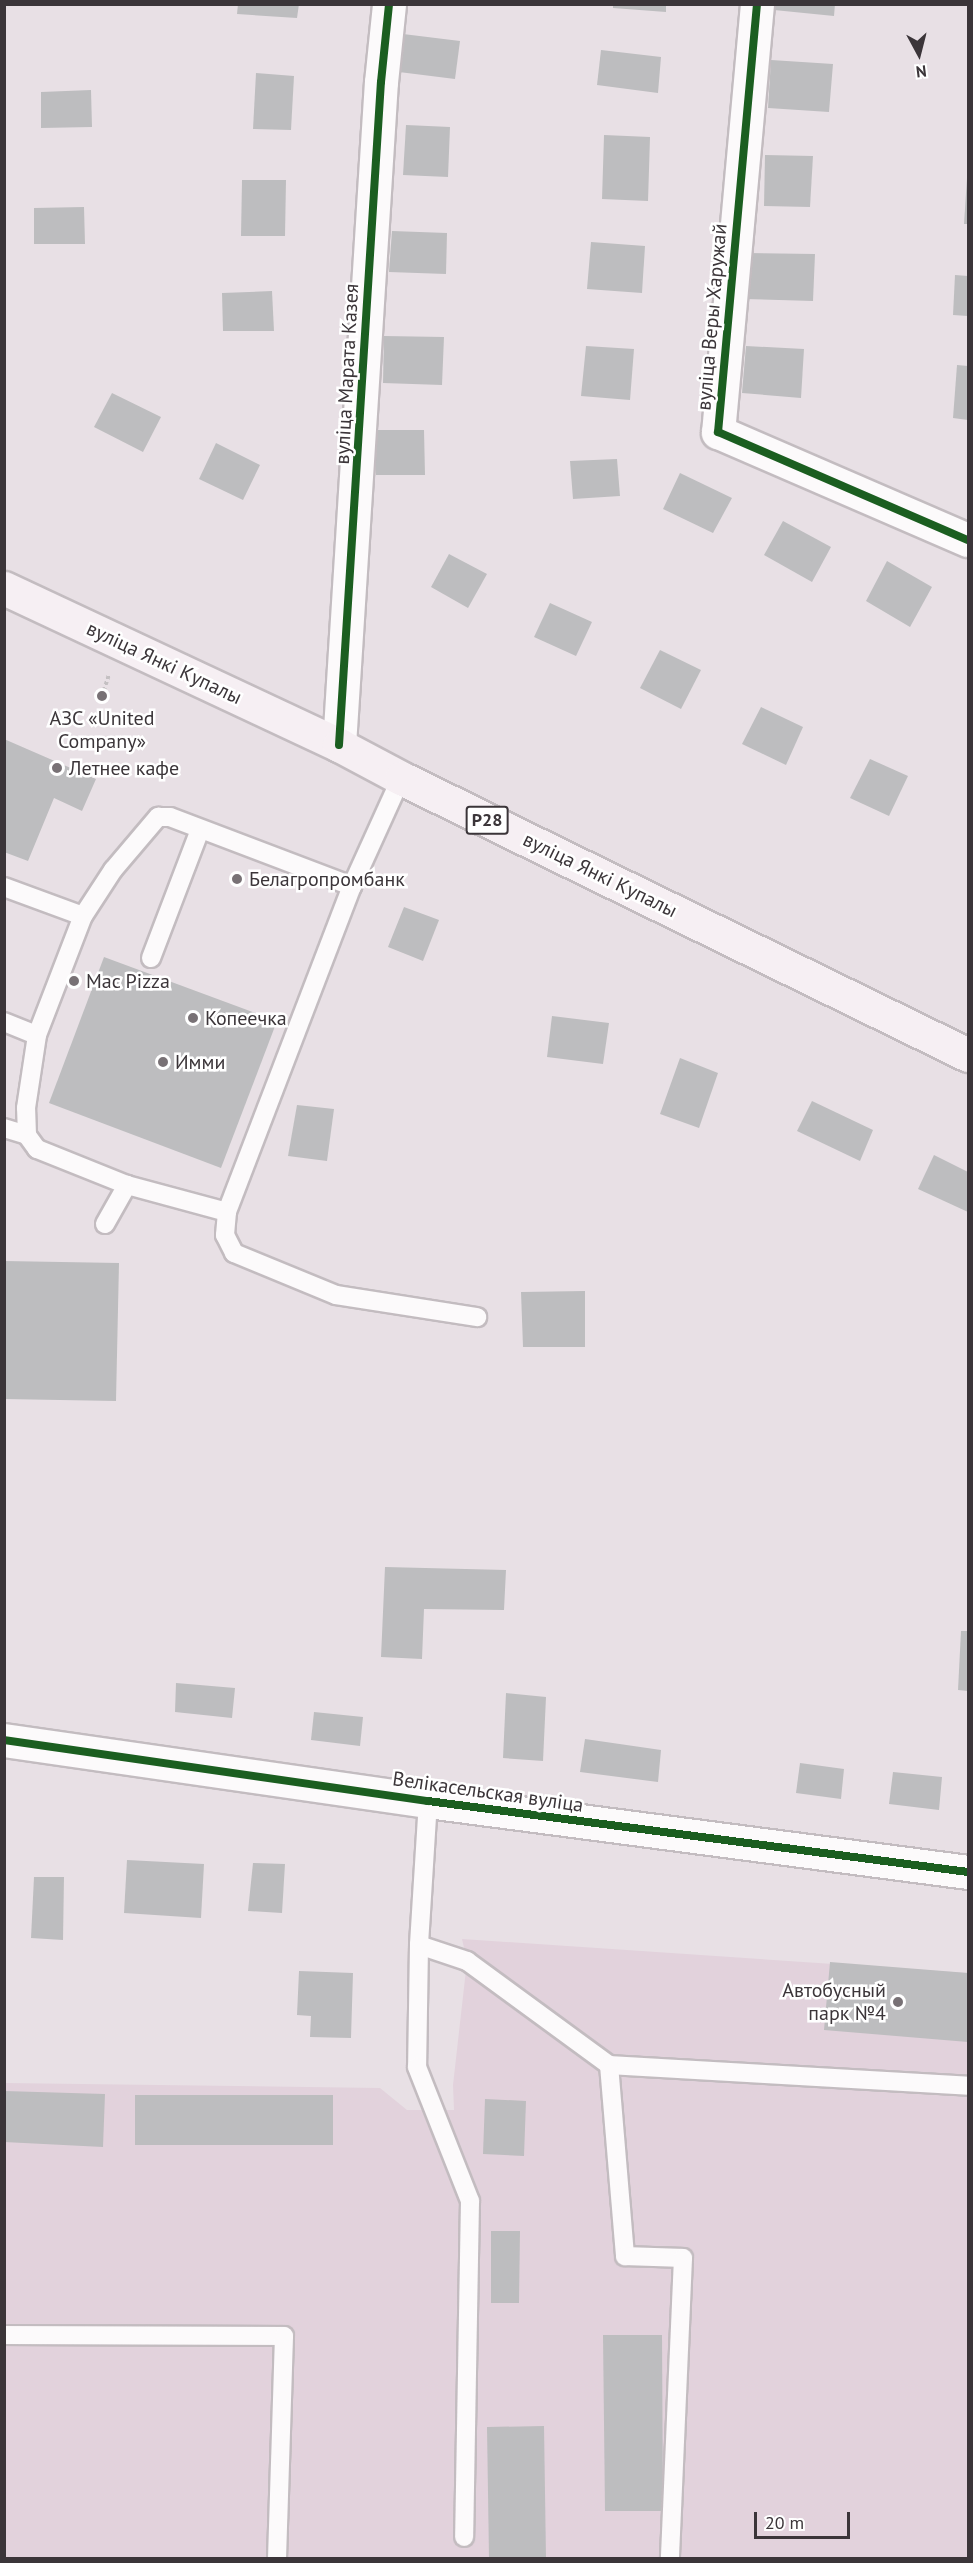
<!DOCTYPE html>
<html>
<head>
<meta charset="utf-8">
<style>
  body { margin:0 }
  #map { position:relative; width:973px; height:2563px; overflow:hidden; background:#e8e0e5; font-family:"PT Sans",sans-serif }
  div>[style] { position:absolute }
  .built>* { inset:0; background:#e2d2dc }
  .building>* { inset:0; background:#bdbdbf }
  .path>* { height:4px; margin-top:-2px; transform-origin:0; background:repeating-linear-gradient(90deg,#c4c0c2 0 3px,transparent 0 6px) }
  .roads { filter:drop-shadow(2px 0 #c3bcc0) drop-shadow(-2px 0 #c3bcc0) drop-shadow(0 2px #c3bcc0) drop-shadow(0 -2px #c3bcc0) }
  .lane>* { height:18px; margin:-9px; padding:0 9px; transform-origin:9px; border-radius:9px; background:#fcfafb }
  .street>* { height:33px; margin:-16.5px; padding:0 16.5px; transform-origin:16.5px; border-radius:16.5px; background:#fcfafb }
  .primary>* { height:33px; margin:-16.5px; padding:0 16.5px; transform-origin:16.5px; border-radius:16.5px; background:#f6eff3 }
  .cycleway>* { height:8px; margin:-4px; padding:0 4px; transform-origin:4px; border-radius:4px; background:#1b5e20 }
  .dots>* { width:16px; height:16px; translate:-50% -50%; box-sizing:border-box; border:3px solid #fff; border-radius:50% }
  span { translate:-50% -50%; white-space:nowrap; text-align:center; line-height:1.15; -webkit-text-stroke:5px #fff; paint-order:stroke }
  .shield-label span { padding:2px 4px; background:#fff; border:2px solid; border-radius:4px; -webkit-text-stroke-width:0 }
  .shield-label { font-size:18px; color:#3b3539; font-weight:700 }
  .street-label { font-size:20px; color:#3b3539 }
  .poi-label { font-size:20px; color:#3b3539 }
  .left { translate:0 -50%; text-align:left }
  .right { translate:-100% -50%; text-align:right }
  .frame { position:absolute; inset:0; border:6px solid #3b3539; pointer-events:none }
  .north { position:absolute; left:889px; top:24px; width:60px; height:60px; -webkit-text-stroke:4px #fff; paint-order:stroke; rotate:173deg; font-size:16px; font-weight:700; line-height:24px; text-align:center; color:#3b3539 }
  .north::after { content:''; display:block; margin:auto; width:21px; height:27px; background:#3b3539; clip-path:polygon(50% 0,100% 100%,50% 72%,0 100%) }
  .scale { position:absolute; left:754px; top:2512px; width:96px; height:27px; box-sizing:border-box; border:3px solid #3b3539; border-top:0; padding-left:8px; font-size:18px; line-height:21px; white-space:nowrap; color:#3b3539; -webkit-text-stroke:4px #fff; paint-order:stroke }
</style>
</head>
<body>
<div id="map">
  <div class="built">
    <i style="clip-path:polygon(462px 1939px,968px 1973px,968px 2558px,5px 2558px,5px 2083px,380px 2088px,407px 2110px,454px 2110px,453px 2085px,467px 1961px)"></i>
  </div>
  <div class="building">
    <i style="clip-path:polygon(238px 4px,299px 4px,297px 18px,237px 14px)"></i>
    <i style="clip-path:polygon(613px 4px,666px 4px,666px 12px,613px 8px)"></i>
    <i style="clip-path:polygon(774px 4px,835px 4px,834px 16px,774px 10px)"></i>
    <i style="clip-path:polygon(403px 34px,460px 41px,455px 79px,399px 72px)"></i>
    <i style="clip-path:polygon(601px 50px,661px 57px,658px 93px,597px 85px)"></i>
    <i style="clip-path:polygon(771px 60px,833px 64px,829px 112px,768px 108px)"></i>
    <i style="clip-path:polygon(256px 73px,294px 76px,291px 130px,253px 129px)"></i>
    <i style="clip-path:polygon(91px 90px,92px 127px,41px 128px,41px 92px)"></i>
    <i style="clip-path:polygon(406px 125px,450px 127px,448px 177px,403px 175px)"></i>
    <i style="clip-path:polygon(604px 135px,650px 137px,648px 201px,602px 199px)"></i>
    <i style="clip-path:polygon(765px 155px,813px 156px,810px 207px,764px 206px)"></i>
    <i style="clip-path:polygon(967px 178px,968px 178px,968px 224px,964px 224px)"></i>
    <i style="clip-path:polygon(242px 180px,286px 180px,285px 236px,241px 236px)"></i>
    <i style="clip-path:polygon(84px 207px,85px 244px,34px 244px,34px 208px)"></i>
    <i style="clip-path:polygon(392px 231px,447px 233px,446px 274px,389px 272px)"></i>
    <i style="clip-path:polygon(591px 242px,645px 246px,642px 293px,587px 289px)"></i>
    <i style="clip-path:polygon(746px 253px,815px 254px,813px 301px,745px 299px)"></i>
    <i style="clip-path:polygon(955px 275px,968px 276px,968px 316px,953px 315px)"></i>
    <i style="clip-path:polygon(272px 291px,274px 331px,223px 331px,222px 293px)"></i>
    <i style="clip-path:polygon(384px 336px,444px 337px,442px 385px,383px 383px)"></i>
    <i style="clip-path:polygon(586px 346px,634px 349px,630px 400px,581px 396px)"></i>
    <i style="clip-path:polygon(746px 346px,804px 349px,801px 398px,742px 393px)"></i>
    <i style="clip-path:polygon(957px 365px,968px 366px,968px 420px,953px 418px)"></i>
    <i style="clip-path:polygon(112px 393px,161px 417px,143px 452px,94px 427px)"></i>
    <i style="clip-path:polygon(375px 430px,424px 430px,425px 475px,376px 475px)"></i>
    <i style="clip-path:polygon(216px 443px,260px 465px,243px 500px,199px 479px)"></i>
    <i style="clip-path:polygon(617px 459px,620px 496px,573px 499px,570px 461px)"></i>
    <i style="clip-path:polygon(680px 473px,732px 498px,713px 533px,663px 509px)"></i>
    <i style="clip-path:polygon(783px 521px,831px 547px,812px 582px,764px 555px)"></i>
    <i style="clip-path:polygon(449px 554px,487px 574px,468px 608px,431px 587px)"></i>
    <i style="clip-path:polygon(887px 561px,932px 587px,910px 627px,866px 601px)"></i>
    <i style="clip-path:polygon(550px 603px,592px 622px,576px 656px,534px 637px)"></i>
    <i style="clip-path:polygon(660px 650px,701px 670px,681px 709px,640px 688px)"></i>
    <i style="clip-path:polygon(761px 707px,803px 727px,786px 765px,742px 744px)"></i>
    <i style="clip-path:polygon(4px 739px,96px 779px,82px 811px,54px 798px,28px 861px,4px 852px)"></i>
    <i style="clip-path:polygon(870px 759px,908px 776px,889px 816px,850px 798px)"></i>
    <i style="clip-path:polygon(404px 907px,439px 920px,423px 961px,388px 947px)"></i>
    <i style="clip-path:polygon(104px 957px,277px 1021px,221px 1168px,49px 1103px)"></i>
    <i style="clip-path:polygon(552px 1016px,609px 1023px,603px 1064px,547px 1057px)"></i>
    <i style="clip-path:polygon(680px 1058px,718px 1073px,699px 1128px,660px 1114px)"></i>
    <i style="clip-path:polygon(812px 1101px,873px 1130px,860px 1161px,797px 1131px)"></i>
    <i style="clip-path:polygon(297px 1105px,334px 1109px,327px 1161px,288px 1156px)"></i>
    <i style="clip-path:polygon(934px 1155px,968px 1172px,968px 1212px,918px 1189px)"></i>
    <i style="clip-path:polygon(4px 1261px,119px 1263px,116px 1401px,4px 1399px)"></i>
    <i style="clip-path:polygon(585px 1291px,585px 1347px,523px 1347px,521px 1292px)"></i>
    <i style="clip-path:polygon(385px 1567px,506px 1570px,504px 1610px,424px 1609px,422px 1659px,381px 1657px)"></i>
    <i style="clip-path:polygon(961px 1631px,968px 1631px,968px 1691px,958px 1690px)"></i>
    <i style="clip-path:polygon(176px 1683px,235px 1688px,232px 1718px,175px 1712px)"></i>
    <i style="clip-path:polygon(506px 1693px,546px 1697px,543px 1761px,503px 1758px)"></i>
    <i style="clip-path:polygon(314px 1712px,363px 1717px,360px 1746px,311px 1740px)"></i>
    <i style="clip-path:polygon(585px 1739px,661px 1750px,658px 1782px,580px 1772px)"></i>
    <i style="clip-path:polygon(800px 1763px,844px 1769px,841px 1799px,796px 1793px)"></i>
    <i style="clip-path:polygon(893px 1772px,942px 1777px,939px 1810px,889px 1804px)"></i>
    <i style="clip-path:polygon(127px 1860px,204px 1864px,201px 1918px,124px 1913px)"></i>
    <i style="clip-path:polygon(253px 1863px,285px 1864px,282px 1913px,248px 1911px)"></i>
    <i style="clip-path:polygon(34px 1877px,64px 1877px,63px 1940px,31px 1938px)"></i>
    <i style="clip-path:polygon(830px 1962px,968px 1973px,968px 2042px,824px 2030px)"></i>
    <i style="clip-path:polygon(299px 1971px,353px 1973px,351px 2038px,310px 2037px,311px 2016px,297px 2015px)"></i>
    <i style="clip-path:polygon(4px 2091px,105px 2094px,103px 2147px,4px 2142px)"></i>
    <i style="clip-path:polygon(135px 2095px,333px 2095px,333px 2145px,135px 2145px)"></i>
    <i style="clip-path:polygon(485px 2099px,526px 2101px,524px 2156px,483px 2154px)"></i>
    <i style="clip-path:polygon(491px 2231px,520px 2231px,519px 2303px,491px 2303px)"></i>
    <i style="clip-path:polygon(603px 2335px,662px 2335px,663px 2511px,605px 2511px)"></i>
    <i style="clip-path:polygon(544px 2426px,546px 2558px,489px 2558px,487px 2427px)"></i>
  </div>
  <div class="path">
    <i style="left:102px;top:696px;width:23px;rotate:-72deg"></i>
  </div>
  <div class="roads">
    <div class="lane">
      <i style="left:158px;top:817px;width:12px"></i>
      <i style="left:170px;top:817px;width:195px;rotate:20.8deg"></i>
      <i style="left:352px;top:886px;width:349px;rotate:111deg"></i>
      <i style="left:227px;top:1212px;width:104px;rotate:-164.9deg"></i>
      <i style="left:127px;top:1185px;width:97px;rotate:-158.2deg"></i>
      <i style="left:37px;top:1149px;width:17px;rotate:-126deg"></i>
      <i style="left:27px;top:1135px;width:27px;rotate:-92deg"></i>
      <i style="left:26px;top:1108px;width:74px;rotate:-81.4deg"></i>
      <i style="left:37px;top:1035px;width:128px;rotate:-68.9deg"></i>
      <i style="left:83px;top:916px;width:55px;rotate:-56.9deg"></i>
      <i style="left:113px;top:870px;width:70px;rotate:-49.7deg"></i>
      <i style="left:352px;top:886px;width:119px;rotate:-65.6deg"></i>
      <i style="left:4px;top:887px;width:84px;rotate:20.2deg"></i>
      <i style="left:151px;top:958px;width:137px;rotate:-69.1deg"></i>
      <i style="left:4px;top:1022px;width:35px;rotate:22deg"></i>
      <i style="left:4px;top:1128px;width:24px;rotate:17deg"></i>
      <i style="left:227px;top:1212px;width:23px;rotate:95deg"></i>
      <i style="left:225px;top:1235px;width:20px;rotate:63deg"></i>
      <i style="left:234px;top:1253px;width:110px;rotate:22.4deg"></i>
      <i style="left:336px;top:1295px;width:143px;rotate:8.9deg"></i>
      <i style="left:105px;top:1224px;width:45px;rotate:-60.6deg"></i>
      <i style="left:428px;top:1801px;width:144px;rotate:93.6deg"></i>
      <i style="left:419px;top:1945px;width:51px;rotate:18.4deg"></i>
      <i style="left:467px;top:1961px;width:176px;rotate:36.2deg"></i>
      <i style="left:609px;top:2065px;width:360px;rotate:3.3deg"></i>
      <i style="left:419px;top:1945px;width:122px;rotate:90.9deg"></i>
      <i style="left:417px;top:2067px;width:144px;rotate:68.4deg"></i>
      <i style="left:470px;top:2201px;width:336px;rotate:91deg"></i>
      <i style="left:609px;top:2065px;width:192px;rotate:85.2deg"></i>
      <i style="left:625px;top:2256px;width:58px;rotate:2deg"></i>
      <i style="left:683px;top:2258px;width:300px;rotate:92.5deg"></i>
      <i style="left:4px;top:2335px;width:280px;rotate:0.2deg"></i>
      <i style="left:284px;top:2336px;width:222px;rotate:91.8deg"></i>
    </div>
    <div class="street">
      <i style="left:757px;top:4px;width:430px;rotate:95.2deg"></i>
      <i style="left:718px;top:432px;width:272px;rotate:23.4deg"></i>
      <i style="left:339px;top:745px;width:664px;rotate:-86.38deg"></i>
      <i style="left:381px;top:82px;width:78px;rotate:-84.1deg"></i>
      <i style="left:4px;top:1740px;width:428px;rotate:8.2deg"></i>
      <i style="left:428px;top:1801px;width:545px;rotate:7.49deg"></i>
    </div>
    <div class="primary">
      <i style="left:4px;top:588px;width:370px;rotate:25.1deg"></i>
      <i style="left:339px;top:745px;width:70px;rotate:28deg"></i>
      <i style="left:401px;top:778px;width:631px;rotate:26.04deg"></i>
    </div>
  </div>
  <div class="cycleway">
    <i style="left:757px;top:4px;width:430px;rotate:95.2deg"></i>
    <i style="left:718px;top:432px;width:272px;rotate:23.4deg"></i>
    <i style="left:339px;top:745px;width:664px;rotate:-86.38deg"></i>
    <i style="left:381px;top:82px;width:78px;rotate:-84.1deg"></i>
    <i style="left:4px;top:1740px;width:428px;rotate:8.2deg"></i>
    <i style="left:428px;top:1801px;width:545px;rotate:7.49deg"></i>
  </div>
  <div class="dots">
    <i style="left:102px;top:696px;background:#787175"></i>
    <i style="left:57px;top:768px;background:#787175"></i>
    <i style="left:237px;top:879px;background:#787175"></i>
    <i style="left:74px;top:981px;background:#787175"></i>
    <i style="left:193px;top:1018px;background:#787175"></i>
    <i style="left:163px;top:1062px;background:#787175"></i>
    <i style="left:898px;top:2002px;background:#787175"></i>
  </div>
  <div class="shield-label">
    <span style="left:487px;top:820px">Р28</span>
  </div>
  <div class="street-label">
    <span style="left:712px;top:317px;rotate:-85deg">вуліца Веры Харужай</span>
    <span style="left:347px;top:374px;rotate:-87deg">вуліца Марата Казея</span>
    <span style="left:164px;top:663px;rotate:25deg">вуліца Янкі Купалы</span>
    <span style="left:600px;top:875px;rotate:26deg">вуліца Янкі Купалы</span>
    <span style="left:488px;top:1792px;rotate:8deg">Велікасельская вуліца</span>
  </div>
  <div class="poi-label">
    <span style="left:102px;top:730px">АЗС «United<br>Company»</span>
    <span class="left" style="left:69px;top:768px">Летнее кафе</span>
    <span class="left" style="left:249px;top:879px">Белагропромбанк</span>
    <span class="left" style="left:86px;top:981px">Mac Pizza</span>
    <span class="left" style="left:205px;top:1018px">Копеечка</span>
    <span class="left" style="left:175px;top:1062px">Имми</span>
    <span class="right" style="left:886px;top:2002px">Автобусный<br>парк №4</span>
  </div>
  <div class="frame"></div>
  <div class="north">N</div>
  <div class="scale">20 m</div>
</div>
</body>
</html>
